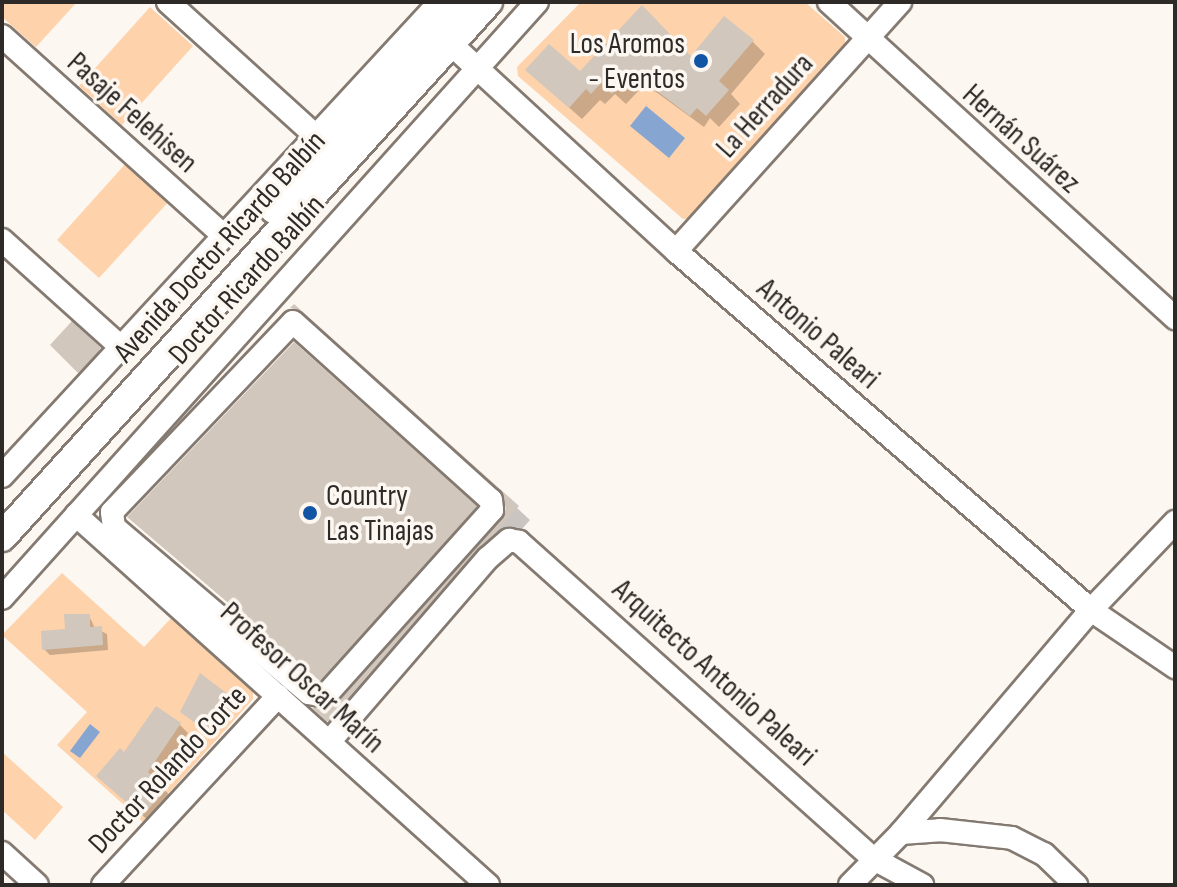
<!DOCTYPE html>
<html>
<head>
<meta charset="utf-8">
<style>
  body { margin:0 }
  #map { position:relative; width:1177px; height:887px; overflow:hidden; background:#fdf7f1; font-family:"Sofia Sans Condensed",sans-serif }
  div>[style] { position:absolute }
  .green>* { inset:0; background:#fed2aa }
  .water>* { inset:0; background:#86a5d0 }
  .shadow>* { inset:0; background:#0003 }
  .building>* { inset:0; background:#d1c7bd }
  .roads { filter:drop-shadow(2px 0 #847a71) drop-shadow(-2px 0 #847a71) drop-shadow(0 2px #847a71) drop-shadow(0 -2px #847a71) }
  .minor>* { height:22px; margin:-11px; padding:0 11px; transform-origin:11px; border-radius:11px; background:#fff }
  .major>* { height:28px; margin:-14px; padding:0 14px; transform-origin:14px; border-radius:14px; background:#fff }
  .dots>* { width:22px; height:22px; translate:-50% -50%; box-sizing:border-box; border:4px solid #fdf7f1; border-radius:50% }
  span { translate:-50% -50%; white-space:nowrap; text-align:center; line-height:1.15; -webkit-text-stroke:7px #fdf7f1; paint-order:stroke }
  .poi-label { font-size:30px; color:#2e2a27 }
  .right { translate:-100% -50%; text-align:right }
  .left { translate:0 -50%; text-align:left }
  .street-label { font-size:30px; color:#2e2a27 }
  .frame { position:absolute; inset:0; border:4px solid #2e2a27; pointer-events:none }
</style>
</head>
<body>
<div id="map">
  <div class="green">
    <i style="clip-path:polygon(2px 2px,77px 2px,36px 47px,2px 17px)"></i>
    <i style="clip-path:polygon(581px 2px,805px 2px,845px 37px,845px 51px,692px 218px,683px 219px,518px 76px,517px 67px)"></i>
    <i style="clip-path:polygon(150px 7px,193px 46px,122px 125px,79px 86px)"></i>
    <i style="clip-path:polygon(128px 161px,171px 199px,99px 278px,57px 240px)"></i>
    <i style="clip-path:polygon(62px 573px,144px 647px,174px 615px,253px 688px,253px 699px,143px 822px,57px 745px,87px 712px,2px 635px)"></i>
    <i style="clip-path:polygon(2px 752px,63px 807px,35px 840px,2px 810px)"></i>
  </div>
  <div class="water">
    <i style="clip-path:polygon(646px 106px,685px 138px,669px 158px,630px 126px)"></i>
    <i style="clip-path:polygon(90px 724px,100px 732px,80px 758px,70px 751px)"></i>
  </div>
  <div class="shadow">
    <i style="clip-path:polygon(752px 41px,765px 54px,731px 94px,740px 104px,719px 127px,710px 118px,704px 127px,645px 84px,626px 104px,615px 94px,605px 104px,600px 100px,582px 119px,540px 82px,692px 58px)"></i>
    <i style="clip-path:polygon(72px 324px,112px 362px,92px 384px,53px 345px)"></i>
    <i style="clip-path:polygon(465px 460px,530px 520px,341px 732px,327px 720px,504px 520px,507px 499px)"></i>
    <i style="clip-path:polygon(475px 507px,488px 520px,334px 692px,142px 529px)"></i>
    <i style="clip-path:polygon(89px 616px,95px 628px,107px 634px,108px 650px,50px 655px,44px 649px)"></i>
    <i style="clip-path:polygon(231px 699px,237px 705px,211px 734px,189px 717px)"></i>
    <i style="clip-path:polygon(180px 725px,188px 733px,155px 781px,173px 798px,151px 823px,106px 783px,125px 754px)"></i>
  </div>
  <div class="building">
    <i style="clip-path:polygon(642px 5px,691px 56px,724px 16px,754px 40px,719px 81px,729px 90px,706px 116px,697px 108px,690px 116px,632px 72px,612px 94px,601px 83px,591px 94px,586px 89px,569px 108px,525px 70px,549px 44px,580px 71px)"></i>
    <i style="clip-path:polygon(294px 304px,519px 506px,327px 722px,312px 708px,337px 703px,502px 519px,506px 509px,500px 490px,302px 312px,290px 308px)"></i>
    <i style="clip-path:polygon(72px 321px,101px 348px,78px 373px,50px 345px)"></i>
    <i style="clip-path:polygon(294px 342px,477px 506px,320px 681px,127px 517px)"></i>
    <i style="clip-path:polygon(64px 614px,90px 614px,90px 627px,102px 626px,103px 645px,42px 650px,41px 631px,65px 629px)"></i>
    <i style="clip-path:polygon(200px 673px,233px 698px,205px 730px,180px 712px)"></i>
    <i style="clip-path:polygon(156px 706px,181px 723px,148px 772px,167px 789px,142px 816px,96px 776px,120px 748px,124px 752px)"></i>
  </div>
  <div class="roads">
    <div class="minor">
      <i style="left:168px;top:2px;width:215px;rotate:42.2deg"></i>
      <i style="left:829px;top:2px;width:469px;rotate:42.4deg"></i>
      <i style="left:440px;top:34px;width:321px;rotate:42.6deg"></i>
      <i style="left:676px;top:251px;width:549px;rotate:40.86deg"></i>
      <i style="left:1091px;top:610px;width:102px;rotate:34.2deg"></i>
      <i style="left:2px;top:36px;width:297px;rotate:42deg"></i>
      <i style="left:2px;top:240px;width:160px;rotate:42deg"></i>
      <i style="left:676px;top:251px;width:335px;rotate:-48deg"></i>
      <i style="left:293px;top:322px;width:266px;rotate:42deg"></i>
      <i style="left:491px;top:500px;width:10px;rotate:84deg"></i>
      <i style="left:492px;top:510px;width:247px;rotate:131.9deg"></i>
      <i style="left:327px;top:694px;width:7px;rotate:172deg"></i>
      <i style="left:320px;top:695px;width:11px;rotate:-170deg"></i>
      <i style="left:309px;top:693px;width:256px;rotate:-139.6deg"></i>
      <i style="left:114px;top:527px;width:15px;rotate:-98deg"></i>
      <i style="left:112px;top:512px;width:262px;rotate:-46.4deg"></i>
      <i style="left:2px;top:476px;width:645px;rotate:-47.26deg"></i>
      <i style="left:76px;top:515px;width:554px;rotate:41.93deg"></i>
      <i style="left:2px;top:598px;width:801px;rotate:-48.09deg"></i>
      <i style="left:329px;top:742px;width:243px;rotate:-49.2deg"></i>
      <i style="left:488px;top:558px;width:28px;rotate:-41deg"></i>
      <i style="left:509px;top:540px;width:10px;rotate:11deg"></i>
      <i style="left:519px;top:542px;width:476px;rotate:41.8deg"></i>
      <i style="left:874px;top:859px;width:55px;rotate:28.4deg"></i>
      <i style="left:901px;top:833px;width:39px;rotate:-4deg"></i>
      <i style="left:940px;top:830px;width:72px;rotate:6.3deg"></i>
      <i style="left:1012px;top:838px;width:36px;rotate:27deg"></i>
      <i style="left:1044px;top:854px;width:45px;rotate:44.1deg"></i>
      <i style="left:2px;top:853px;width:47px;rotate:42.4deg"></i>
      <i style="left:103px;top:885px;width:258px;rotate:-47.2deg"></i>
      <i style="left:850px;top:885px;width:73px;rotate:-45.6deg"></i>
      <i style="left:901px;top:833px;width:293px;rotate:-49.6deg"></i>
      <i style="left:1091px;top:610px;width:122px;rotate:-46.3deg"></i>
    </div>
    <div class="major">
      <i style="left:274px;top:209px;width:279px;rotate:-47.9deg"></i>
      <i style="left:2px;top:537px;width:723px;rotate:-47.75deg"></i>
    </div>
  </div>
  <div class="dots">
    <i style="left:701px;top:61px;background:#1255a5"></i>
    <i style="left:310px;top:513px;background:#1255a5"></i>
  </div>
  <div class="poi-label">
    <span class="right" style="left:685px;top:61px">Los Aromos<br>- Eventos</span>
    <span class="left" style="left:326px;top:513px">Country<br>Las Tinajas</span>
  </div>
  <div class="street-label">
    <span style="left:765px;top:106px;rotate:-48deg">La Herradura</span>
    <span style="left:132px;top:113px;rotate:42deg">Pasaje Felehisen</span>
    <span style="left:1021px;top:139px;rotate:42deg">Hernán Suárez</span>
    <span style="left:220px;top:247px;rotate:-48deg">Avenida Doctor Ricardo Balbín</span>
    <span style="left:247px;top:280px;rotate:-48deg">Doctor Ricardo Balbín</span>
    <span style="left:818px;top:334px;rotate:41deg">Antonio Paleari</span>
    <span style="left:714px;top:673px;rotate:42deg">Arquitecto Antonio Paleari</span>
    <span style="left:302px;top:678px;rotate:42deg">Profesor Oscar Marín</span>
    <span style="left:168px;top:770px;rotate:-47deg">Doctor Rolando Corte</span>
  </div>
  <div class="frame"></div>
</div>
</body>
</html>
